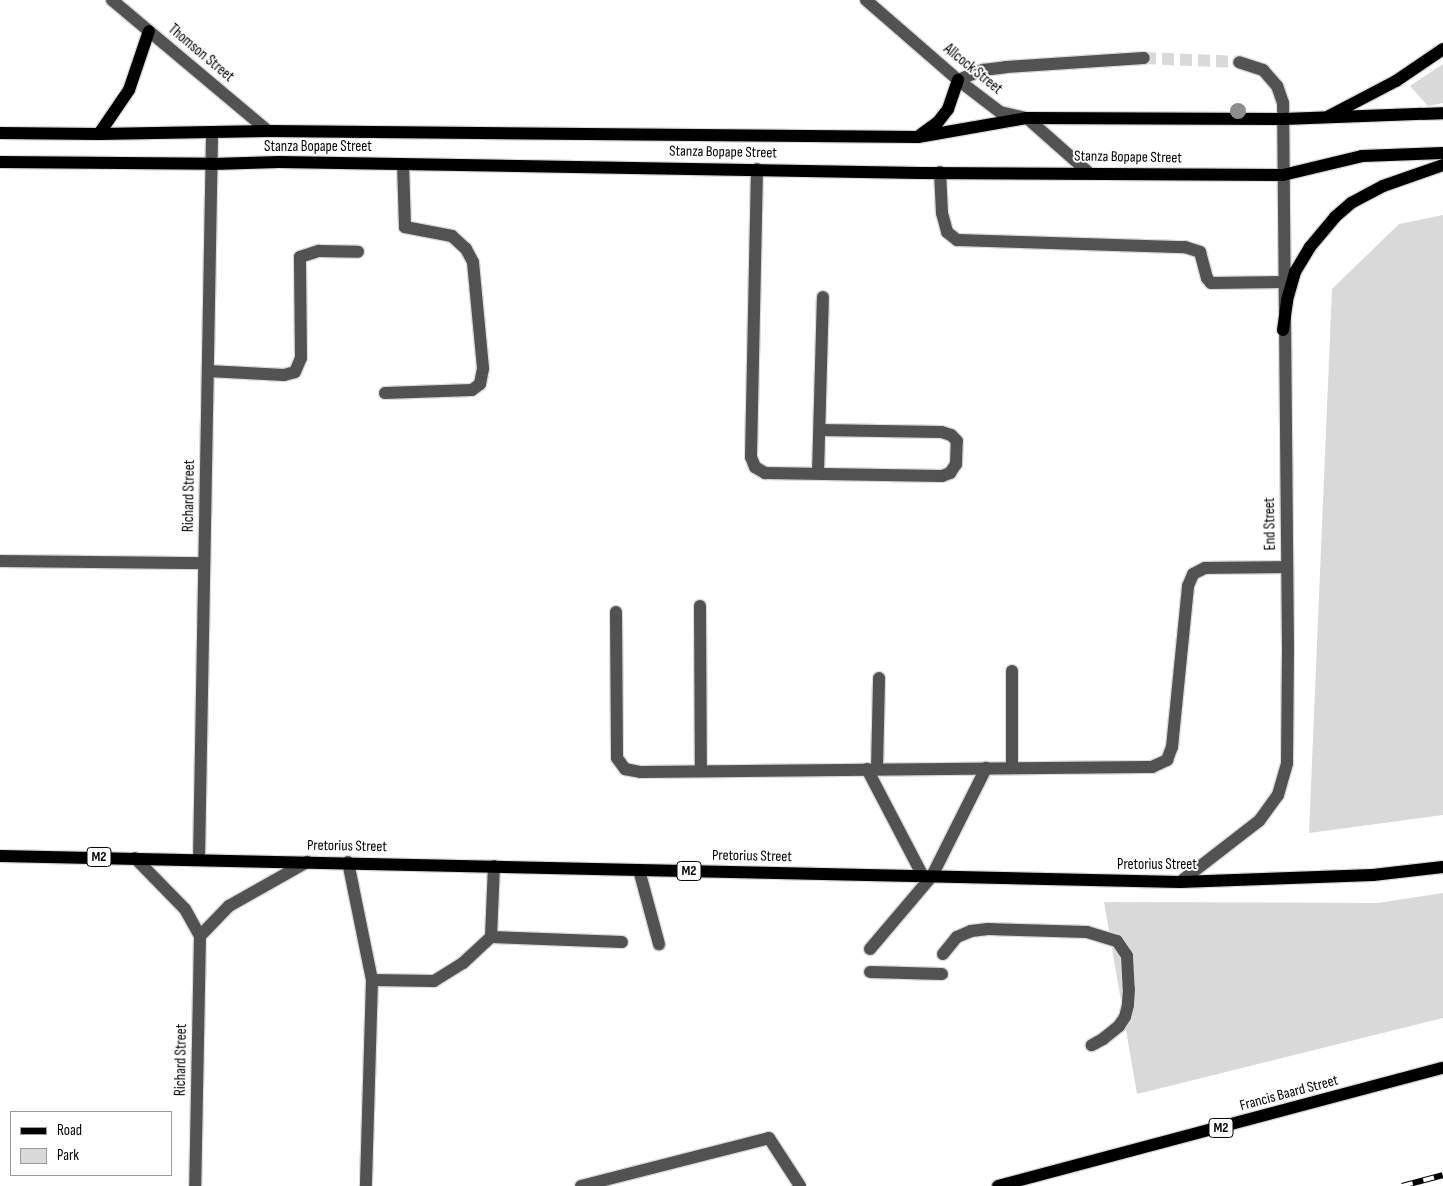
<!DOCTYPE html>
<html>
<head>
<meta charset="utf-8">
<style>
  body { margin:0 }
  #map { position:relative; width:1443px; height:1186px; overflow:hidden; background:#fff; font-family:"Sofia Sans Condensed",sans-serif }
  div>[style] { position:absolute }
  .green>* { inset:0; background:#d9d9d9 }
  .minor-tunnel>* { height:12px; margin-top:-6px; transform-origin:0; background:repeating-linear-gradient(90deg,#d9d9d9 0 12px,transparent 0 18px) }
  .roads { filter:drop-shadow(1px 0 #dbdbdb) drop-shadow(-1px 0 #dbdbdb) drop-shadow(0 1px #dbdbdb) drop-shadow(0 -1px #dbdbdb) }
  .minor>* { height:12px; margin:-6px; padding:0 6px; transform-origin:6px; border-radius:6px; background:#525252 }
  .major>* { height:12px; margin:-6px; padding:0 6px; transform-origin:6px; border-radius:6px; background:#000 }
  .rail>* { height:5.5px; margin-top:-2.75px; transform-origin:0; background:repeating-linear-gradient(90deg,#fff 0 11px,#000 0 22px); box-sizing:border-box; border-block:1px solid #000 }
  .trees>* { width:16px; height:16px; margin:-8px; border-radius:50%; background:#8d8d8d }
  span { translate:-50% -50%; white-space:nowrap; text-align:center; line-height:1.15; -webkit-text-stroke:4px #fff; paint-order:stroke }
  .shield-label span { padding:1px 4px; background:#fff; border:1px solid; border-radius:4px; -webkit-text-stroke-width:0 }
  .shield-label { font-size:14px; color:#000; font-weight:700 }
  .street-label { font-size:15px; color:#000 }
  .legend { position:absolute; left:10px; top:1111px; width:162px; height:65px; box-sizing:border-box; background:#fff; border:1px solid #999; margin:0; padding:6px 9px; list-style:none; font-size:15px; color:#000 }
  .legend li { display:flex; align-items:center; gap:10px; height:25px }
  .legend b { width:25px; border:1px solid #999 }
</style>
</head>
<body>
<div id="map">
  <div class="green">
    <i style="clip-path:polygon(1443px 64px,1443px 103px,1428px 106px,1410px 86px)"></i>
    <i style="clip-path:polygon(1443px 215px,1443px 815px,1309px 833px,1332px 289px,1399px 224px)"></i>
    <i style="clip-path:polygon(1443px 893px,1443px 1018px,1137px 1094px,1104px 902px,1378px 903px)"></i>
  </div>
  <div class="minor-tunnel">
    <i style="left:1144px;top:58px;width:95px;rotate:2.4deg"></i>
  </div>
  <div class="roads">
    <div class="minor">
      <i style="left:112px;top:0;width:204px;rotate:40deg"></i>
      <i style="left:866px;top:0;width:122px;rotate:41deg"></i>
      <i style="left:958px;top:80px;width:53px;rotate:37.3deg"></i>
      <i style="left:1000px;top:112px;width:28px;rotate:13deg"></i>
      <i style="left:1027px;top:118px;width:81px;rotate:41.5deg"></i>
      <i style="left:958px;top:80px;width:27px;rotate:-22deg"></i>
      <i style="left:983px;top:70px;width:23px;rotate:-7deg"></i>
      <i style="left:1006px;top:67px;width:138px;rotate:-3.7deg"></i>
      <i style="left:757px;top:169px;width:288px;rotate:91.2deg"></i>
      <i style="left:751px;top:457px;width:11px;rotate:68deg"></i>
      <i style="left:755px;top:467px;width:12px;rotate:31deg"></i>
      <i style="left:765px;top:473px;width:177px;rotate:1deg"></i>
      <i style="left:942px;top:476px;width:9px;rotate:-21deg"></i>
      <i style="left:950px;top:473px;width:11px;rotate:-56deg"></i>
      <i style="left:956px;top:464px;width:23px;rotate:-88deg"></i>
      <i style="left:957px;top:441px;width:8px;rotate:-135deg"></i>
      <i style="left:951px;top:435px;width:10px;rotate:-163deg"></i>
      <i style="left:941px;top:432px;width:121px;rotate:-179.1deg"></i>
      <i style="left:940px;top:172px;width:41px;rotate:87.2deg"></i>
      <i style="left:942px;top:213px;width:20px;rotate:75deg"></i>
      <i style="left:947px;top:232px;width:13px;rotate:39deg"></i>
      <i style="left:957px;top:240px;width:228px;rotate:1.8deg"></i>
      <i style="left:1185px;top:247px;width:16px;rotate:18deg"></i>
      <i style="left:1200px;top:252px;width:27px;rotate:75deg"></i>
      <i style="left:1207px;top:278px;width:6px;rotate:51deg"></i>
      <i style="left:1211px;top:283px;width:72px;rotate:-0.8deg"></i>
      <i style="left:208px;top:371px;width:76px;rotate:3deg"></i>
      <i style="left:284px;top:375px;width:11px;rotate:-15deg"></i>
      <i style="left:295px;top:372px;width:15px;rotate:-67deg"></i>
      <i style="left:301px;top:358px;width:101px;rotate:-90.6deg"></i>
      <i style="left:300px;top:257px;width:20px;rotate:-18deg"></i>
      <i style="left:319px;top:251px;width:39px;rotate:1deg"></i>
      <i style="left:385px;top:393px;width:87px;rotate:-2deg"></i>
      <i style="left:472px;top:390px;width:10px;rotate:-37deg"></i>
      <i style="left:480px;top:384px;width:16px;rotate:-79deg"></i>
      <i style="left:483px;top:368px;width:106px;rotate:-95.4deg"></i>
      <i style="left:473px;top:262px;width:15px;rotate:-118deg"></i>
      <i style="left:466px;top:249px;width:19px;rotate:-137deg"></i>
      <i style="left:452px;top:236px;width:48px;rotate:-169.2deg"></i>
      <i style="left:405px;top:227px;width:63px;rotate:-91.8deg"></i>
      <i style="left:818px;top:473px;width:176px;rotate:-88.4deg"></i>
      <i style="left:0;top:561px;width:203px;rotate:0.6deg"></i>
      <i style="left:700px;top:606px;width:165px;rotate:89.7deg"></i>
      <i style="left:616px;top:612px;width:146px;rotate:89.6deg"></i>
      <i style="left:617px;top:758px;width:14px;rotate:54deg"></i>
      <i style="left:625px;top:769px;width:16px;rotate:11deg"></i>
      <i style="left:641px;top:772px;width:511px;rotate:-0.56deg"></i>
      <i style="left:1152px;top:767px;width:17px;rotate:-25deg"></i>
      <i style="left:1167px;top:760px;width:14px;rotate:-69deg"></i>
      <i style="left:1172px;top:747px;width:162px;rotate:-84.3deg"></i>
      <i style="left:1188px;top:586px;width:13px;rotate:-67deg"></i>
      <i style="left:1193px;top:574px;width:13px;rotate:-27deg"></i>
      <i style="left:1205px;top:568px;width:82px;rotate:-0.7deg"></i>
      <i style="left:1012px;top:671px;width:97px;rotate:90deg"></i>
      <i style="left:867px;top:769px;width:121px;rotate:62.4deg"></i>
      <i style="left:877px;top:769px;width:91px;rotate:-88.7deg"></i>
      <i style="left:135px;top:858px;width:71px;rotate:45.6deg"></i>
      <i style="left:185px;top:909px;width:31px;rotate:61deg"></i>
      <i style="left:200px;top:936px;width:250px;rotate:91.1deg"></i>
      <i style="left:199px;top:859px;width:726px;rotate:-88.97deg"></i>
      <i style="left:348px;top:862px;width:120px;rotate:78.5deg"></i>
      <i style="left:372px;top:980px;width:206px;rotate:91.7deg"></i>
      <i style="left:639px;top:870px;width:77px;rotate:74.9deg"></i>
      <i style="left:1180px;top:882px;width:100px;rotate:-37.7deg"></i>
      <i style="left:1259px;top:821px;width:32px;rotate:-54deg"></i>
      <i style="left:1278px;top:795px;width:33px;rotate:-74deg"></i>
      <i style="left:1287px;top:763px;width:114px;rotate:-89.5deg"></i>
      <i style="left:1288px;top:649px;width:546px;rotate:-90.52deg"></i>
      <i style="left:1283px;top:103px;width:18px;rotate:-109deg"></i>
      <i style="left:1277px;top:86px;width:21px;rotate:-131deg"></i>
      <i style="left:1263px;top:70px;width:25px;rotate:-162deg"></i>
      <i style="left:200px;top:936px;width:42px;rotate:-46deg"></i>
      <i style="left:229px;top:906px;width:90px;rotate:-29.4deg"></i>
      <i style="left:491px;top:937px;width:131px;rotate:2.2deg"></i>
      <i style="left:870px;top:949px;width:96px;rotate:-49.7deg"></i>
      <i style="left:932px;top:876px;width:121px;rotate:-63.4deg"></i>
      <i style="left:943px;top:954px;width:22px;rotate:-51deg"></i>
      <i style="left:957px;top:937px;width:15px;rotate:-23deg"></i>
      <i style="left:971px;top:931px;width:17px;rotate:-7deg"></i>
      <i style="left:988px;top:929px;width:99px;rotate:1.7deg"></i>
      <i style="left:1087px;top:932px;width:31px;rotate:17deg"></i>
      <i style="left:1117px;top:941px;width:18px;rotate:56deg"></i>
      <i style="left:1127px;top:956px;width:33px;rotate:87deg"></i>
      <i style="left:1129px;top:989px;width:16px;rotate:94deg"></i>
      <i style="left:1128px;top:1005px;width:12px;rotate:104deg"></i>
      <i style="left:1125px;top:1017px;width:11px;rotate:124deg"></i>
      <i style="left:1119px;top:1026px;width:21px;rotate:141deg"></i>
      <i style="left:1103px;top:1039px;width:13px;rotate:151deg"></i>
      <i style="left:870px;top:972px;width:72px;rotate:1.6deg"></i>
      <i style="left:372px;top:980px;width:62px;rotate:0.9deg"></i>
      <i style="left:434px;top:981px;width:34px;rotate:-32deg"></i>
      <i style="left:463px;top:963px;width:38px;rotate:-43deg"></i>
      <i style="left:491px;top:937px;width:71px;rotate:-87.6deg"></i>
      <i style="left:581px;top:1186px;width:194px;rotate:-14.3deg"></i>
      <i style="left:769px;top:1138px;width:57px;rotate:57.1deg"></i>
    </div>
    <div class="major">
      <i style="left:1329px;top:116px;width:76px;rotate:-27.6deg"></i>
      <i style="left:1396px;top:81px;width:57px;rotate:-34.2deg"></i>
      <i style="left:0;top:133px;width:99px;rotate:0.6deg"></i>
      <i style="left:99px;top:134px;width:169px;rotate:-1deg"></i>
      <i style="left:268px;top:131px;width:650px;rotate:0.53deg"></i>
      <i style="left:918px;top:137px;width:111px;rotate:-9.9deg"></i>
      <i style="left:1027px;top:118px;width:256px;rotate:0.2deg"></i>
      <i style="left:1283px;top:119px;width:160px;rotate:-2.1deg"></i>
      <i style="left:99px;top:134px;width:53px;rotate:-55.7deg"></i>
      <i style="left:129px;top:90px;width:62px;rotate:-71.3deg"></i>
      <i style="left:920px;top:135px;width:22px;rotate:-36deg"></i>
      <i style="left:938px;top:122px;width:16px;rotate:-52deg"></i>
      <i style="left:948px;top:109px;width:31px;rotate:-71deg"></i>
      <i style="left:0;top:162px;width:213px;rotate:0.5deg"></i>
      <i style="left:213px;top:164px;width:66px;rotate:-1.7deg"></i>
      <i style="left:279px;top:162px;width:641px;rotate:0.98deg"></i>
      <i style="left:920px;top:173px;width:363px;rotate:0.3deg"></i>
      <i style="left:1283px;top:175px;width:81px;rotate:-13.5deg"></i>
      <i style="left:1362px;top:156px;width:81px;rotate:-2.1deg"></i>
      <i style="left:1283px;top:330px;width:30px;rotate:-82deg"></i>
      <i style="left:1287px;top:300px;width:29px;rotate:-74deg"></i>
      <i style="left:1295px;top:272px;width:29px;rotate:-59deg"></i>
      <i style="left:1310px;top:247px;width:39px;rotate:-50deg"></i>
      <i style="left:1335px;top:217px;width:21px;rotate:-41deg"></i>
      <i style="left:1351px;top:203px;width:36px;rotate:-28deg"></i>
      <i style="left:1383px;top:186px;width:64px;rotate:-19.3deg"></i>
      <i style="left:0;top:856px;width:1180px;rotate:1.26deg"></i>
      <i style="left:1180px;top:882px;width:193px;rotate:-2.1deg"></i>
      <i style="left:1373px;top:875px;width:70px;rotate:-6.5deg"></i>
      <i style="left:998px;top:1186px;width:460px;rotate:-14.9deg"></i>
    </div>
  </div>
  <div class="rail">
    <i style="left:1402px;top:1186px;width:42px;rotate:-15deg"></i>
  </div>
  <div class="trees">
    <i style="left:1238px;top:111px"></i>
  </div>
  <div class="shield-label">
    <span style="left:99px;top:857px">M2</span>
    <span style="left:689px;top:871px">M2</span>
    <span style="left:1221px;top:1128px">M2</span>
  </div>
  <div class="street-label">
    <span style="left:201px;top:53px;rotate:40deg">Thomson Street</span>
    <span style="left:973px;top:69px;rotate:39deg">Allcock Street</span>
    <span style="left:318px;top:147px">Stanza Bopape Street</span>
    <span style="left:723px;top:152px;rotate:1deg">Stanza Bopape Street</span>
    <span style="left:1128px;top:157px;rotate:1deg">Stanza Bopape Street</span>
    <span style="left:189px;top:496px;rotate:-89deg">Richard Street</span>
    <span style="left:1270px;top:524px;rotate:-91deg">End Street</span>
    <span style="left:347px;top:846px;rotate:1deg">Pretorius Street</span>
    <span style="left:752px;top:856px;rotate:1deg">Pretorius Street</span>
    <span style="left:1157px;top:865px">Pretorius Street</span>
    <span style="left:181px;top:1060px;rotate:-89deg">Richard Street</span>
    <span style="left:1289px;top:1093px;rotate:-15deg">Francis Baard Street</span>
  </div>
  <ul class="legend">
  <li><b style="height:6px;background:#000"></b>Road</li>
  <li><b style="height:14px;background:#d9d9d9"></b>Park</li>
  </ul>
</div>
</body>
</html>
